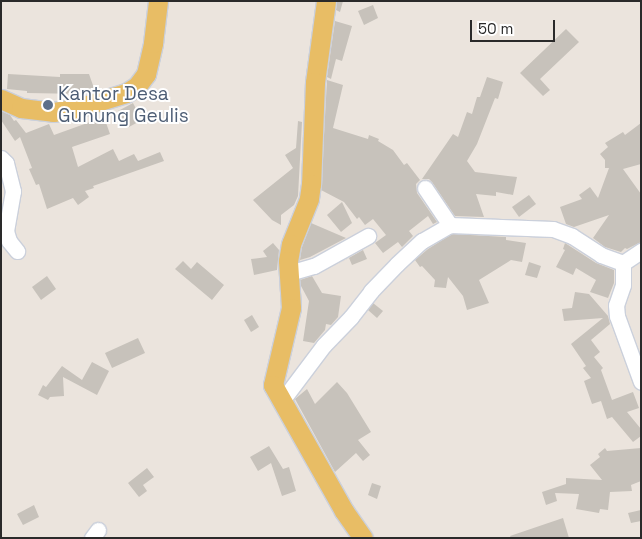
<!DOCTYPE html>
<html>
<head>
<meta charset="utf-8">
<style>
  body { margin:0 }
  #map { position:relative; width:642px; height:539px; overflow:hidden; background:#ebe4dd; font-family:"Space Grotesk",sans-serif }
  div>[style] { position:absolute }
  .building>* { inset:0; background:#c7c2bb }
  .roads { filter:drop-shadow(1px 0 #cbd0db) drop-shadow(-1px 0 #cbd0db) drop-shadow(0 1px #cbd0db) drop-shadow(0 -1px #cbd0db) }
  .minor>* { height:15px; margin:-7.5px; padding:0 7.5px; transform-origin:7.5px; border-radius:7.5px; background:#fff }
  .major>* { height:19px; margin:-9.5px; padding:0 9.5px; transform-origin:9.5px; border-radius:9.5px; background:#e8bd65 }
  .dots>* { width:14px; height:14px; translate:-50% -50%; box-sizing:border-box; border:2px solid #fff; border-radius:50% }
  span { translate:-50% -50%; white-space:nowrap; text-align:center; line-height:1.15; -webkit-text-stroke:4px #fff; paint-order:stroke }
  .service-label { font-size:19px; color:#4e5e75 }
  .left { translate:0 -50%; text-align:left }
  .frame { position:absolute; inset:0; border:2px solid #2a2a2a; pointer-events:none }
  .scale { position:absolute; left:470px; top:20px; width:85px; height:22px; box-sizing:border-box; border:2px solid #2a2a2a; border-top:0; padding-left:6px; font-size:15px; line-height:18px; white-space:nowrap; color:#2a2a2a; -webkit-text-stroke:4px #fff; paint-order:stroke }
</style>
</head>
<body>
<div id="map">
  <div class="building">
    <i style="clip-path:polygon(337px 1px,343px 1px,340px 12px,336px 10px)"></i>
    <i style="clip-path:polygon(373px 5px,378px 18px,364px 25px,358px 11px)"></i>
    <i style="clip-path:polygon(335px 21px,352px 26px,342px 61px,336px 59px,331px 79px,327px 77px)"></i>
    <i style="clip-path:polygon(566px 29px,579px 42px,540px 79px,550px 90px,543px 96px,520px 73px)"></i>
    <i style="clip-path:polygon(8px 74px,60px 77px,60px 74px,89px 74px,95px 91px,83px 94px,27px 93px,27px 91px,7px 89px)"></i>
    <i style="clip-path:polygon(487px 77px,503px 82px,498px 99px,495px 98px,477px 144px,467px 161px,475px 172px,517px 177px,513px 195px,496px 192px,496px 196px,476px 194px,484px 217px,455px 216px,432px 182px,429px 179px,422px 179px,453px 134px,458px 137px,467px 112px,472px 114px,477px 97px,480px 97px)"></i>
    <i style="clip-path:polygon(327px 80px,343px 85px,333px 128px,368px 139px,369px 135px,379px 139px,378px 141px,393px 150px,404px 165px,407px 163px,420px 180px,416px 184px,417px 193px,437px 222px,433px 224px,428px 216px,409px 231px,413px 236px,402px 247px,398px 242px,383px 253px,375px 243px,386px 235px,373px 219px,365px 225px,359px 217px,357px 219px,344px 202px,321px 190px)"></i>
    <i style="clip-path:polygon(133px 103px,142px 120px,127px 128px,118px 111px)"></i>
    <i style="clip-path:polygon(1px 111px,10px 115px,14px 121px,16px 120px,26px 133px,49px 124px,54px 135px,104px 117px,110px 134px,72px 147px,78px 167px,113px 149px,119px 161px,134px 154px,138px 161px,160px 152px,164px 161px,93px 186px,94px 188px,85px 191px,89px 197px,78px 205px,73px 198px,47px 209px,39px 184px,36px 185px,29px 169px,32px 168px,20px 137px,15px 141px,1px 120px)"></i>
    <i style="clip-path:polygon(298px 121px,302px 122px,298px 196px,294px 205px,281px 215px,281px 225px,272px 220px,253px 200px,293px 168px,285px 155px,296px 148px)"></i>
    <i style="clip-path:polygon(641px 123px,641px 164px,623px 169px,641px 194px,641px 242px,627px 249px,625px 248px,621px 252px,605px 247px,593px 238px,609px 215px,574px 227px,566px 224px,560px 207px,582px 199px,579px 195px,590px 187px,598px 198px,609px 168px,605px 168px,605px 160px,600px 154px,608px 147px,605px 143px,623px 132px,625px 135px)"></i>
    <i style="clip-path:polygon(529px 195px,536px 204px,519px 217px,512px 207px)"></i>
    <i style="clip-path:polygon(342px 202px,352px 223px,341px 232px,327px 215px)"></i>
    <i style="clip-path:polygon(311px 223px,346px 238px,310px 257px,300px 260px,302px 247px)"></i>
    <i style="clip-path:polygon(452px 234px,506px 237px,506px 240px,526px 243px,522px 262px,511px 260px,479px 280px,489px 303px,467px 310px,463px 296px,448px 277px,446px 288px,434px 287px,435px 280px,422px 266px,420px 267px,415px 260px,428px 249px)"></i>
    <i style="clip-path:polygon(273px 243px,279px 250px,277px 270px,254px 275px,251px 259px,267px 257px,263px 251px)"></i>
    <i style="clip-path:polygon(565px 243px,596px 263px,614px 270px,614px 283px,608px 298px,590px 292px,596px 280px,576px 268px,573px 275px,556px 267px,565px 250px,563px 249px)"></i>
    <i style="clip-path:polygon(363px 250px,367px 259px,352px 265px,349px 258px,331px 268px)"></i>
    <i style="clip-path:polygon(183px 261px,191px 269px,197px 262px,224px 285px,212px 300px,175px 269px)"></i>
    <i style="clip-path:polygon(529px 262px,541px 266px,537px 278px,525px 275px)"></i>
    <i style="clip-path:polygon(47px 276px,56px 289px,41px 300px,32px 287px)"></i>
    <i style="clip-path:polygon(312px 276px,322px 293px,341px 296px,338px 317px,331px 325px,326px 324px,325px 330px,314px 343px,303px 341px,309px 301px,301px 286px,300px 280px)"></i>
    <i style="clip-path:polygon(575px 292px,589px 294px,608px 316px,610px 324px,591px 340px,600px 352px,594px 357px,603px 368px,601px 370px,612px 400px,633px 392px,639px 408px,627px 412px,641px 429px,641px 436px,633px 442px,612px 417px,607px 419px,601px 401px,592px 404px,584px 381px,591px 378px,583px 368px,586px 366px,571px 344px,603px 318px,564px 321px,562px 309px,572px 308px)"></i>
    <i style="clip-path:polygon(373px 303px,383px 311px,377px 318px,368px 310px)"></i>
    <i style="clip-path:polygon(252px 315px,259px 327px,251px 332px,244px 320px)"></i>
    <i style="clip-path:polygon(138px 338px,145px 353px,112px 368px,105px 353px)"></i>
    <i style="clip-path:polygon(92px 362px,109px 371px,97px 395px,63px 377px,64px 396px,50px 397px,48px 400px,38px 395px,43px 385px,46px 387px,62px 366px,82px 380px)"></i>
    <i style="clip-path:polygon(337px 382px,347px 393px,371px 432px,358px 440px,370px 455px,363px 461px,356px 453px,335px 472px,295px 399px,307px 389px,315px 404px)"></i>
    <i style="clip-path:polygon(269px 446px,283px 469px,289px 467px,296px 491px,282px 496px,271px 463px,258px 471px,250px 457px)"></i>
    <i style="clip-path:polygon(605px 448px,607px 451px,641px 448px,641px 481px,631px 485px,632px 491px,610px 492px,608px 510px,600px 509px,599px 513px,576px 509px,579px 494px,555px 493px,557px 501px,546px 505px,542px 492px,566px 484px,566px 478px,602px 480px,590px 465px,600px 457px,598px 454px)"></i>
    <i style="clip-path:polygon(147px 468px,154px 477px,143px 485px,147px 491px,139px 497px,128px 483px)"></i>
    <i style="clip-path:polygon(372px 483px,381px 486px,377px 499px,368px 495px)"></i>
    <i style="clip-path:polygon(34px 505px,39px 517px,23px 525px,17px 514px)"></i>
    <i style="clip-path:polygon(641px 510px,641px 521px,631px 523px,628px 513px)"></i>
    <i style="clip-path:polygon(563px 518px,569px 538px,511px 538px,510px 536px)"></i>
  </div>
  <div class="roads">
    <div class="minor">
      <i style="left:1px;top:158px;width:7px;rotate:45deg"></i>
      <i style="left:6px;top:163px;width:29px;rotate:76deg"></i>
      <i style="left:13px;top:191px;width:41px;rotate:99.9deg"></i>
      <i style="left:6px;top:231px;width:10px;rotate:73deg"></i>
      <i style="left:9px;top:241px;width:13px;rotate:51deg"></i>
      <i style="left:425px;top:188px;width:45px;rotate:56deg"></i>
      <i style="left:623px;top:263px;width:22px;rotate:90deg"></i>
      <i style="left:623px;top:285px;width:21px;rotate:109deg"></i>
      <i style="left:616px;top:305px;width:11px;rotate:85deg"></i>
      <i style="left:617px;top:316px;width:70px;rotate:70deg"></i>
      <i style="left:289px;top:273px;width:26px;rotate:-16deg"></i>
      <i style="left:314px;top:266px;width:62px;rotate:-29.1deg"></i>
      <i style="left:281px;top:402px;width:71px;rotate:-53deg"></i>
      <i style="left:324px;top:345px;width:39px;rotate:-46deg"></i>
      <i style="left:351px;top:317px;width:33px;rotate:-52deg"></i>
      <i style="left:371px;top:291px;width:37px;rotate:-46deg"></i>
      <i style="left:397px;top:264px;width:34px;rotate:-43deg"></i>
      <i style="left:422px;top:241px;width:32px;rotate:-30deg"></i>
      <i style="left:450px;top:225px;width:103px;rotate:2.2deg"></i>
      <i style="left:553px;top:229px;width:20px;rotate:20deg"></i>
      <i style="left:572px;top:236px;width:35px;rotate:33deg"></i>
      <i style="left:601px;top:255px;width:23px;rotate:20deg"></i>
      <i style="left:623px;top:263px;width:22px;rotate:-34deg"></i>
      <i style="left:92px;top:538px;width:10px;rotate:-53deg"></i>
    </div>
    <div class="major">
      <i style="left:326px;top:1px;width:82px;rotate:97.7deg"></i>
      <i style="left:315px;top:82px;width:102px;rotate:92.2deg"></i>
      <i style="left:311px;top:184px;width:15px;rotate:98deg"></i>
      <i style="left:309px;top:199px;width:48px;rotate:111.8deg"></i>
      <i style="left:291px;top:244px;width:17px;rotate:100deg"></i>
      <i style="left:288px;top:261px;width:47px;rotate:86.3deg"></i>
      <i style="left:291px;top:308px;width:79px;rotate:103.2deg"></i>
      <i style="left:273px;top:385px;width:145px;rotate:60.6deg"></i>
      <i style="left:344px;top:511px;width:33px;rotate:55deg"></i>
      <i style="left:1px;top:99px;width:22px;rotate:24deg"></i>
      <i style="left:21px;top:108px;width:32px;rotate:7deg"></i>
      <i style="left:53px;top:112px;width:21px;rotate:-8deg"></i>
      <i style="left:74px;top:109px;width:54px;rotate:-17.1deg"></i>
      <i style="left:126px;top:93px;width:13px;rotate:-32deg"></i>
      <i style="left:137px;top:86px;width:15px;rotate:-53deg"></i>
      <i style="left:146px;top:74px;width:32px;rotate:-77deg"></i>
      <i style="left:153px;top:43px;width:42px;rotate:-83.2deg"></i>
    </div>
  </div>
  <div class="dots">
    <i style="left:48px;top:105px;background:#5c6f8a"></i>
  </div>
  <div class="service-label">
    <span class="left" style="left:58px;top:105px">Kantor Desa<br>Gunung Geulis</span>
  </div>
  <div class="frame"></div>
  <div class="scale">50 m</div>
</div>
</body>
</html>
